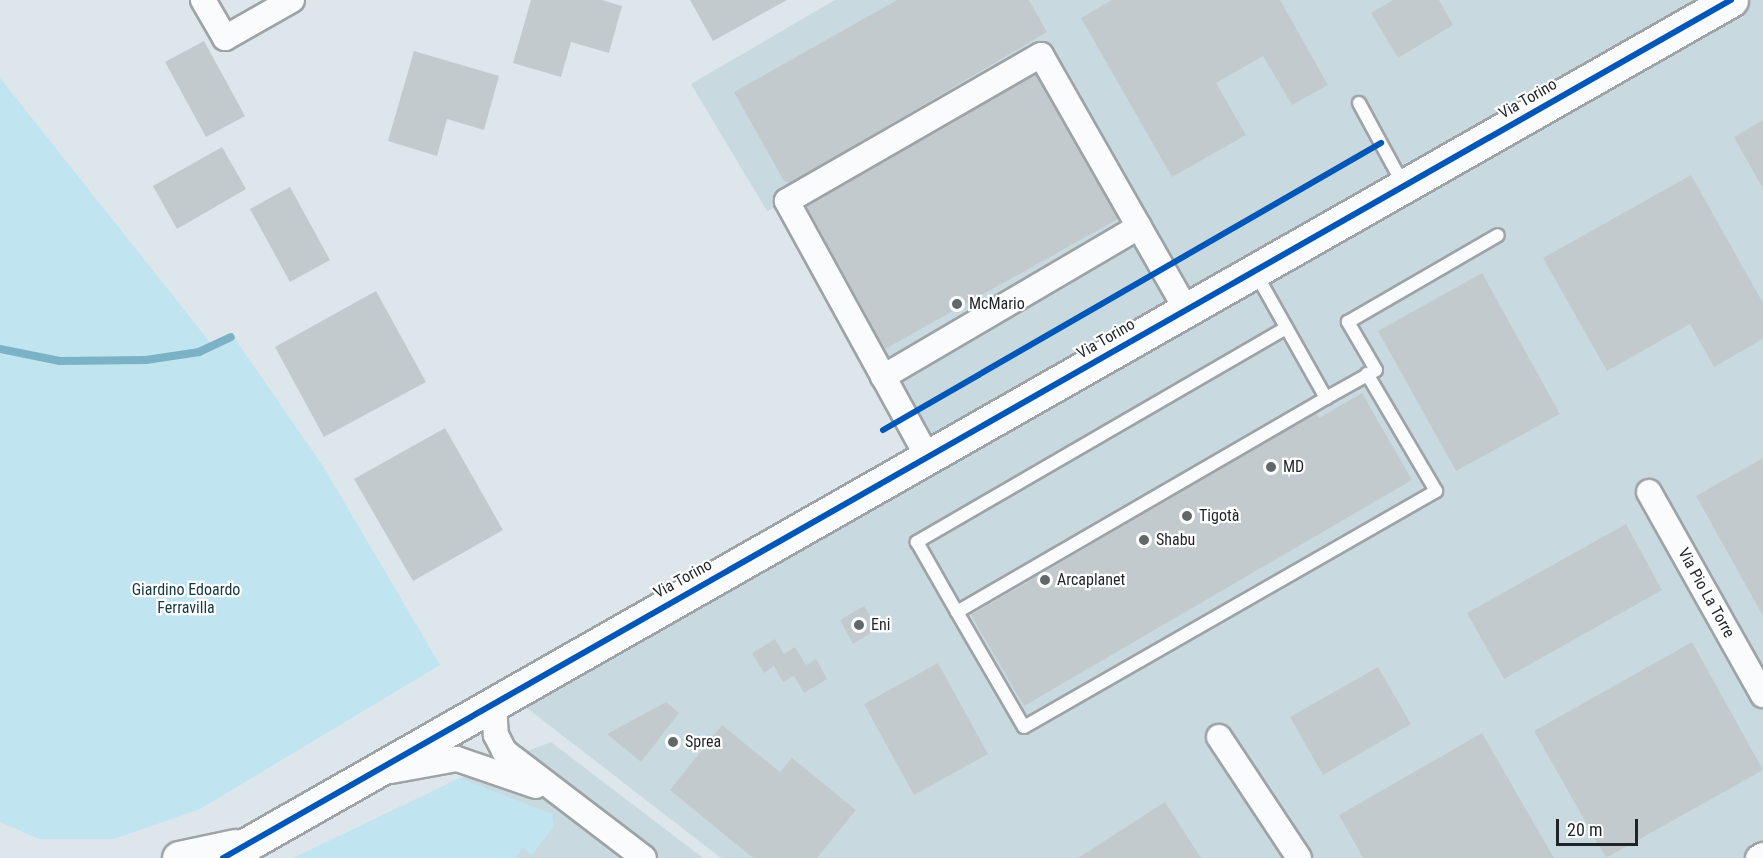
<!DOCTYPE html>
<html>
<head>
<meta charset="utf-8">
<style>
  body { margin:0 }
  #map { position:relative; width:1763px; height:858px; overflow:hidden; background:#dde6ea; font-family:"Roboto Condensed",sans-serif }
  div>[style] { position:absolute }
  .built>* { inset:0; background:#c8dae0 }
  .green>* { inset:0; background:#c1e4f1 }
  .stream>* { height:8px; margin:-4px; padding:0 4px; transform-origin:4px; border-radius:4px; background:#7bb2c5 }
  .building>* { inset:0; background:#c3cacd }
  .roads { filter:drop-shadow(2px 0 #9da3a6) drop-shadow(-2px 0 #9da3a6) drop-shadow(0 2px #9da3a6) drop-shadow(0 -2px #9da3a6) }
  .lane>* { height:12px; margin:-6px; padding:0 6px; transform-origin:6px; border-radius:6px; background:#fafbfc }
  .street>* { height:24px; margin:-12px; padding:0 12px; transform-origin:12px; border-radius:12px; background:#fafbfc }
  .secondary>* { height:33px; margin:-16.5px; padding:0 16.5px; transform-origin:16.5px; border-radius:16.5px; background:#fafbfc }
  .cycleway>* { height:6px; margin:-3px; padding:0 3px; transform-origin:3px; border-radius:3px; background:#0057b8 }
  .dots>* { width:16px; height:16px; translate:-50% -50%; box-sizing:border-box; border:3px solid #fff; border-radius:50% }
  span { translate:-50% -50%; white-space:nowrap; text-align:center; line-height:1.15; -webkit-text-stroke:4.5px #fff; paint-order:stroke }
  .street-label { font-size:16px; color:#1e2427 }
  .poi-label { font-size:16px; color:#1e2427 }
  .left { translate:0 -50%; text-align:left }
  .park-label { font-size:16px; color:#153944 }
  .scale { position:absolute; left:1556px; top:819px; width:82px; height:27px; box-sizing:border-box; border:3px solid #1e2427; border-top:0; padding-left:8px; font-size:18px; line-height:21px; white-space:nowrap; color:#1e2427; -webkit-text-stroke:4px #fff; paint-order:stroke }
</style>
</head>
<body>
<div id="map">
  <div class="built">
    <i style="clip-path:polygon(835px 0,1763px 0,1763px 858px,721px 858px,510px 695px,926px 456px,787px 202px,767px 211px,691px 84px)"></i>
    <i style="clip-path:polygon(551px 742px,703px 858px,444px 858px,448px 783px)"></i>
  </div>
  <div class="green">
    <i style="clip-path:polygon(0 78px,213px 346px,235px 339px,323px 466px,440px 665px,200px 809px,114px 839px,39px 839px,0 822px)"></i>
    <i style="clip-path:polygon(460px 778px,552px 814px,554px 826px,532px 855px,523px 848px,515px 858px,293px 858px)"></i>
  </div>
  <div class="stream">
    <i style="left:0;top:349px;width:61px;rotate:11.3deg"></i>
    <i style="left:60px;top:361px;width:86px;rotate:-0.7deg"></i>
    <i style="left:146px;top:360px;width:54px;rotate:-8.6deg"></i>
    <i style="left:199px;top:352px;width:35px;rotate:-25deg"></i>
  </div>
  <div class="building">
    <i style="clip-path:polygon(531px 0,602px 0,622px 6px,609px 53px,571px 42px,561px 77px,513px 63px)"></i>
    <i style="clip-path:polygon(690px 0,787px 0,713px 41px)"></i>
    <i style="clip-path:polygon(897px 0,1029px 0,1047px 32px,791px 183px,784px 181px,734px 92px)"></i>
    <i style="clip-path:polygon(1112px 0,1280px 0,1328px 85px,1292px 105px,1263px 56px,1216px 83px,1246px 135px,1172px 177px,1081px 18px)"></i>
    <i style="clip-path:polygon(1393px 0,1439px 0,1453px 25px,1398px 58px,1371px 13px)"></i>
    <i style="clip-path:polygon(204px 41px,245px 116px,206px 137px,165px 62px)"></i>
    <i style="clip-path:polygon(414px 51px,499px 76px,484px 130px,447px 119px,437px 156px,388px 141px)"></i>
    <i style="clip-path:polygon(1036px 74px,1118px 219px,885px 349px,806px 206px)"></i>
    <i style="clip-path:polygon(1763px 120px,1763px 189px,1734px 137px)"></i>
    <i style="clip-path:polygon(222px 147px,246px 189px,177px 229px,153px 186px)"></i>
    <i style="clip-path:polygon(1691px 175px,1763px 303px,1763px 339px,1714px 367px,1690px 324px,1607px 371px,1543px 258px)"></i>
    <i style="clip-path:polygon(290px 187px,330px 260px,290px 282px,250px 209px)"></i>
    <i style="clip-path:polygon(1482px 273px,1560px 414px,1456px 471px,1378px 331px)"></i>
    <i style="clip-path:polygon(376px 291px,426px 382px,324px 437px,275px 347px)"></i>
    <i style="clip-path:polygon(1362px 393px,1412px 480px,1024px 706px,971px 615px,1316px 413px,1319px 418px)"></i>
    <i style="clip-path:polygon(445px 428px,503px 530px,413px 581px,354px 479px)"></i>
    <i style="clip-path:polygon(1763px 458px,1763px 616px,1696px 496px)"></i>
    <i style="clip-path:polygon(1626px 524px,1662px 590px,1504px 679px,1467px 613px)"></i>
    <i style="clip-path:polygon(864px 606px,878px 629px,853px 644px,840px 620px)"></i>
    <i style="clip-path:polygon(775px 639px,784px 654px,795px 647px,806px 665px,816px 659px,827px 679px,804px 693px,794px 676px,783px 682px,774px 666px,764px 673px,752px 653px)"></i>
    <i style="clip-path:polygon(1692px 642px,1763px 770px,1606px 858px,1534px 731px)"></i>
    <i style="clip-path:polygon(938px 663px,988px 754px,914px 795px,864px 704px)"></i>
    <i style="clip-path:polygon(1378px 667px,1411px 724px,1323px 775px,1290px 717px)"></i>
    <i style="clip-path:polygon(666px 702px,679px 713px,641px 762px,607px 734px)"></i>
    <i style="clip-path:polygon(722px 725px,780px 772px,792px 758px,856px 810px,817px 858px,753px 858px,670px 790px)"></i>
    <i style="clip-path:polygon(1482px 733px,1554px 858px,1363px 858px,1339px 815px)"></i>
    <i style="clip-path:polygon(1165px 802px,1201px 858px,1078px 858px)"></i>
  </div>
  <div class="roads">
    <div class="lane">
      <i style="left:1359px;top:103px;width:92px;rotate:61.5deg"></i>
      <i style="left:1255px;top:272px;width:145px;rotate:60.6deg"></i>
      <i style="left:1326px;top:398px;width:57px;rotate:-29.2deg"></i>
      <i style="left:1376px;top:370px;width:56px;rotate:-120.3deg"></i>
      <i style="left:1348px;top:322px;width:173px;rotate:-30.1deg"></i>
      <i style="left:1286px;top:328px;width:427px;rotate:149.9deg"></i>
      <i style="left:917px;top:542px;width:81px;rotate:60.3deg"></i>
      <i style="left:957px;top:612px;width:427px;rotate:-30.1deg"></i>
      <i style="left:957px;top:612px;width:133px;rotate:59.8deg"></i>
      <i style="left:1024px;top:727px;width:475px;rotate:-29.8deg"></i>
      <i style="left:1436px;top:491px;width:136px;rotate:-120.5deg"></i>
    </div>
    <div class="street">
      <i style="left:203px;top:0;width:44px;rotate:59.9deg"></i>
      <i style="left:225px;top:38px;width:77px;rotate:-29.6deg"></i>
      <i style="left:883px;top:377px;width:297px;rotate:-30.4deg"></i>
      <i style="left:927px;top:456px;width:291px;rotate:-118.8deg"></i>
      <i style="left:787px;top:201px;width:293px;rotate:-29.9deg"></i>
      <i style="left:1041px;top:55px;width:292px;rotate:60.3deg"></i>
      <i style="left:1649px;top:492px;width:233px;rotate:60.7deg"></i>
      <i style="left:494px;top:701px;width:34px;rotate:87deg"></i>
      <i style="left:496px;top:735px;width:18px;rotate:63deg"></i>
      <i style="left:504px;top:751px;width:176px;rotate:37.4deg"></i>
      <i style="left:1219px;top:737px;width:145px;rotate:56.5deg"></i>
      <i style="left:391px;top:771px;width:67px;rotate:-10.3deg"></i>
      <i style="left:457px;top:759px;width:83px;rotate:18.9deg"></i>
      <i style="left:1758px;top:858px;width:6px;rotate:-31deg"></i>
    </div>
    <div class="secondary">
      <i style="left:179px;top:858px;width:57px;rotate:-12.1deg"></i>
      <i style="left:223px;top:858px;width:1735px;rotate:-29.64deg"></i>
    </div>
  </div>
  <div class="cycleway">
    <i style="left:883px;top:430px;width:575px;rotate:-29.96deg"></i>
    <i style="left:223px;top:858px;width:1735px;rotate:-29.64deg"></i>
  </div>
  <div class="dots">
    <i style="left:957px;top:304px;background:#61686b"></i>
    <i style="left:1271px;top:467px;background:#61686b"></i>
    <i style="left:1187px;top:516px;background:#61686b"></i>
    <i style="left:1144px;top:540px;background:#61686b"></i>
    <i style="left:1045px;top:580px;background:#61686b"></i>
    <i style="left:859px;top:625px;background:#61686b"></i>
    <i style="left:673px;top:742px;background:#61686b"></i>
  </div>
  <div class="street-label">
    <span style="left:1528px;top:99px;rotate:-30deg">Via Torino</span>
    <span style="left:1106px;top:339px;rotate:-30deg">Via Torino</span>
    <span style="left:683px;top:579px;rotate:-29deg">Via Torino</span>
    <span style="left:1706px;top:593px;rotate:61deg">Via Pio La Torre</span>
  </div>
  <div class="poi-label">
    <span class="left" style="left:969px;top:304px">McMario</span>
    <span class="left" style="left:1283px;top:467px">MD</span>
    <span class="left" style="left:1199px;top:516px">Tigotà</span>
    <span class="left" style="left:1156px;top:540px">Shabu</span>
    <span class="left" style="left:1057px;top:580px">Arcaplanet</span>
    <span class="left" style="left:871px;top:625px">Eni</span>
    <span class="left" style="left:685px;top:742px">Sprea</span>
  </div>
  <div class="park-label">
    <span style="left:186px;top:599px">Giardino Edoardo<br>Ferravilla</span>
  </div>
  <div class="scale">20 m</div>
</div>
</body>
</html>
